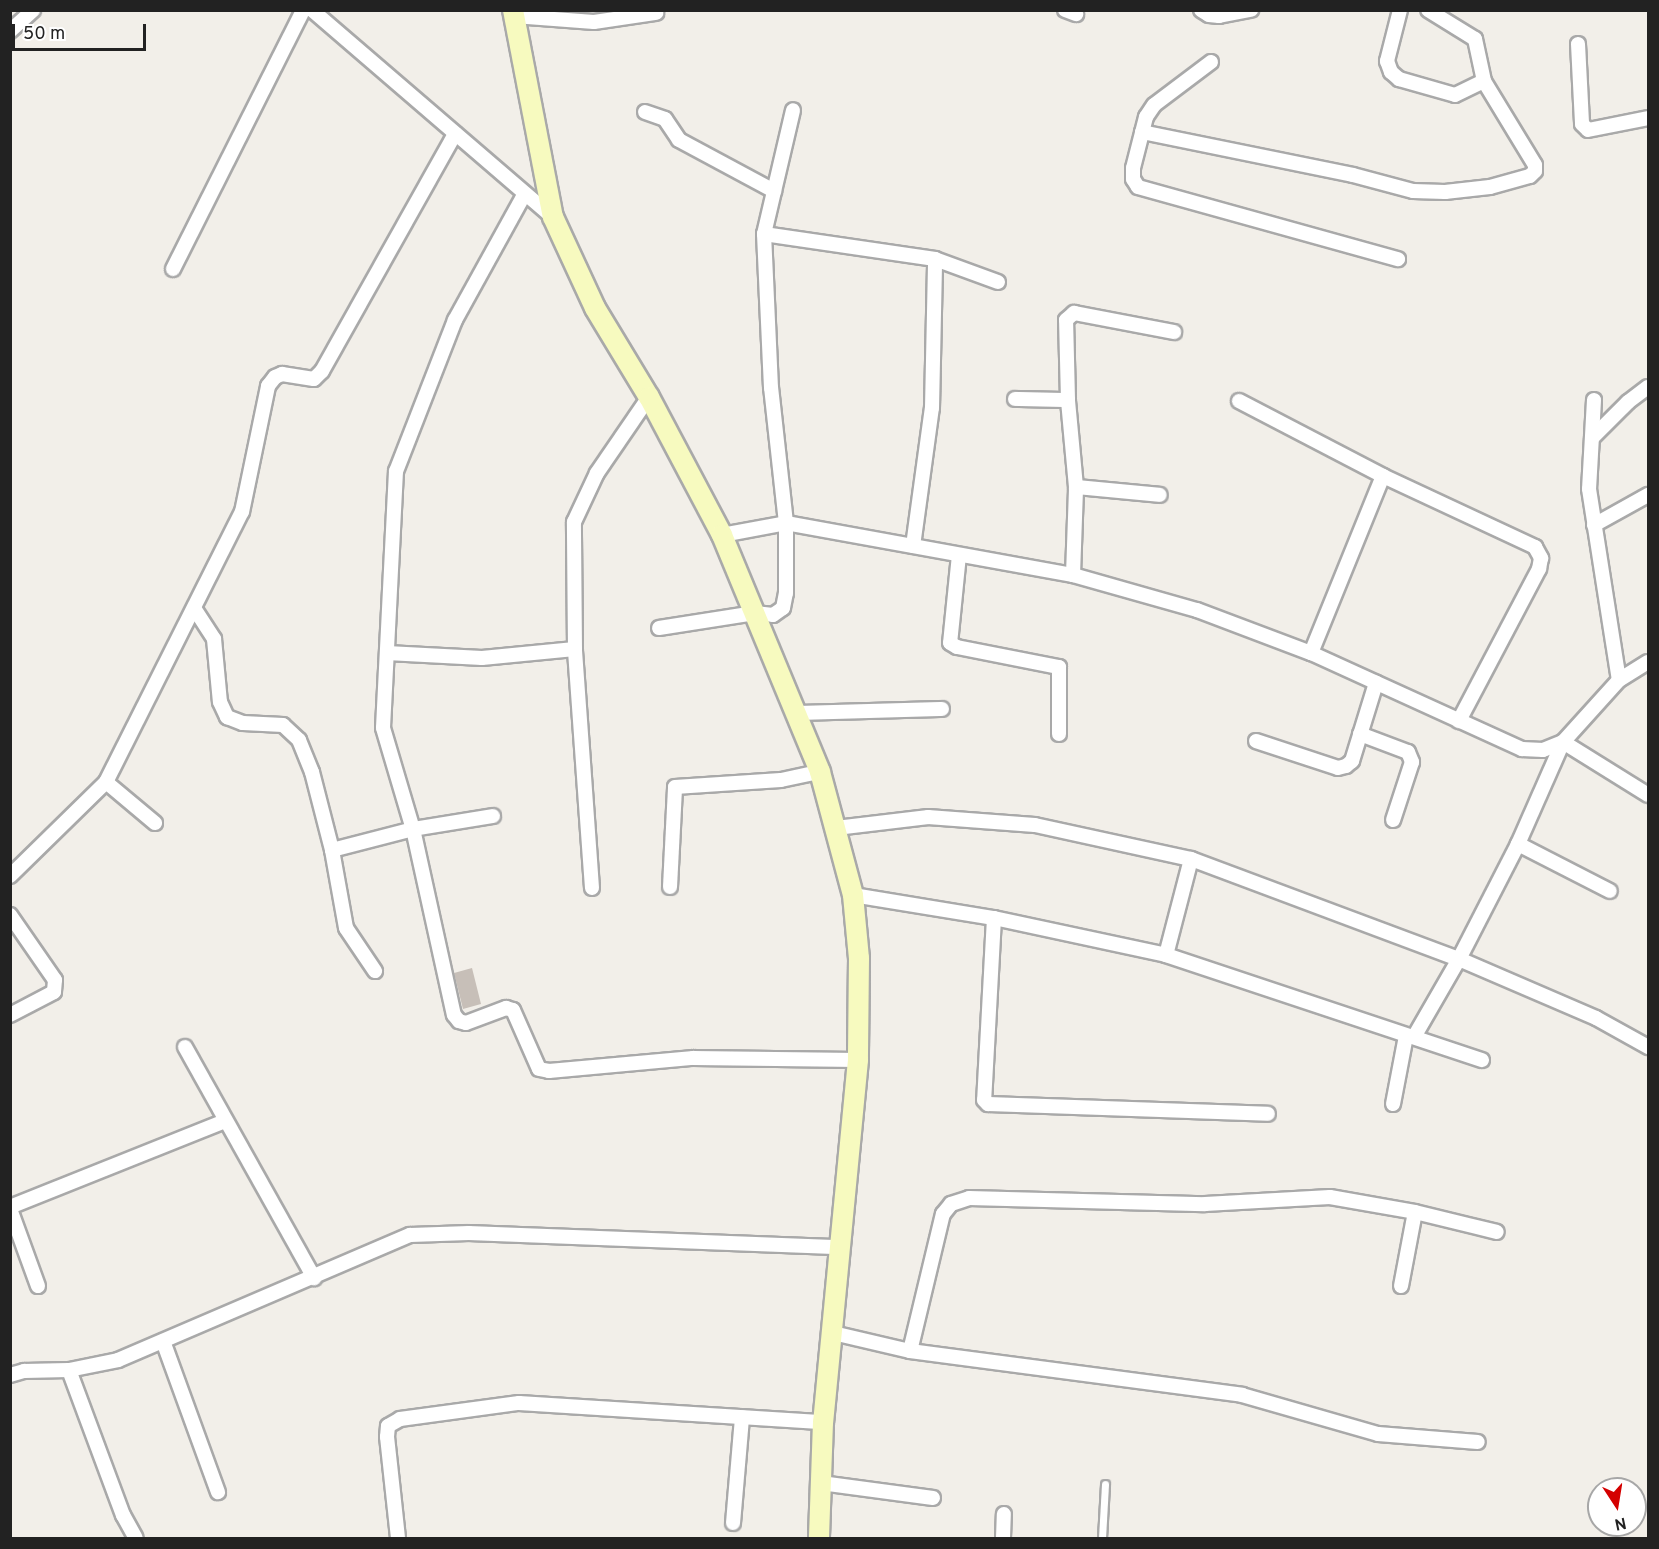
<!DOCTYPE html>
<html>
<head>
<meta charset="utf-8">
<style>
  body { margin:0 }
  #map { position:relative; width:1659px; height:1549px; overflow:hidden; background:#f2efe9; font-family:Overpass,sans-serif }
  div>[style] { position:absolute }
  .building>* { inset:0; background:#c7bfb8 }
  .roads { filter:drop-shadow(2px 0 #a9a9a9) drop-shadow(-2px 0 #a9a9a9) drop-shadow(0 2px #a9a9a9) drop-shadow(0 -2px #a9a9a9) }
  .service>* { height:7px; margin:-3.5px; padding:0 3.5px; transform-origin:3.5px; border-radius:3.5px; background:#fff }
  .minor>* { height:14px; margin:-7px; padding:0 7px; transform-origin:7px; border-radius:7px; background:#fff }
  .secondary>* { height:20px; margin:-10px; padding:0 10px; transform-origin:10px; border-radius:10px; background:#f7fabf }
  span { translate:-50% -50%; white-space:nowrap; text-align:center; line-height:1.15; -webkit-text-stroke:4.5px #fff; paint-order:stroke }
  .frame { position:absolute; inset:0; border:12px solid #222; pointer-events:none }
  .north { position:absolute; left:1587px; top:1477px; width:60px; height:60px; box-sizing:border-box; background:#fff; border:2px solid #a7a7a7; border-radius:50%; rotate:168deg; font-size:16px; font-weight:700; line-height:24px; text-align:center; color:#222 }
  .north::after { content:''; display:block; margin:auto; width:21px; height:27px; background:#d40000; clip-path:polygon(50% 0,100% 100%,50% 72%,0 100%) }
  .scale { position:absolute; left:12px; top:24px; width:134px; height:27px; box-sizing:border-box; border:3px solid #222; border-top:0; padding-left:8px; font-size:18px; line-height:21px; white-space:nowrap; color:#222; -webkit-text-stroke:4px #fff; paint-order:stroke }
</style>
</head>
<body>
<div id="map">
  <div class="building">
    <i style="clip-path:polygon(472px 968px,481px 1004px,463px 1009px,454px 973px)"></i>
  </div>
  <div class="roads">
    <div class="service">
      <i style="left:1102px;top:1538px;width:54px;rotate:-86.8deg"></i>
    </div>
    <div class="minor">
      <i style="left:312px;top:10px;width:318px;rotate:40.7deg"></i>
      <i style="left:1065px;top:10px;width:12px;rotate:20deg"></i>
      <i style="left:1201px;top:10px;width:9px;rotate:32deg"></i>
      <i style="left:1209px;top:15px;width:10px;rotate:6deg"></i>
      <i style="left:1219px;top:16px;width:33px;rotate:-11deg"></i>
      <i style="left:1400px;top:10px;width:53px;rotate:104.3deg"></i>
      <i style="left:1387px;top:61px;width:12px;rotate:70deg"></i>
      <i style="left:1391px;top:72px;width:11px;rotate:41deg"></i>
      <i style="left:1399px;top:79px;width:58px;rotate:15.9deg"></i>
      <i style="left:1455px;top:95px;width:32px;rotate:-26deg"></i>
      <i style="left:514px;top:16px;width:80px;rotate:4.3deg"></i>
      <i style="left:594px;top:22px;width:63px;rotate:-8.3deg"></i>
      <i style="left:10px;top:31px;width:31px;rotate:-42deg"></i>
      <i style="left:1578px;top:44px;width:80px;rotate:87.1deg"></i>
      <i style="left:1582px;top:124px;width:8px;rotate:45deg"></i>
      <i style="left:1588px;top:130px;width:61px;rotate:-11.3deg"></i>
      <i style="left:1211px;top:62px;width:71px;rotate:143deg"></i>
      <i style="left:1154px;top:105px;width:14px;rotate:124deg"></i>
      <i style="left:1146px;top:117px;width:53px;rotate:104.3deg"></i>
      <i style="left:1133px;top:168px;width:11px;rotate:90deg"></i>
      <i style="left:1133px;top:179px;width:9px;rotate:58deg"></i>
      <i style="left:1138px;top:187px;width:270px;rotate:15.5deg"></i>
      <i style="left:645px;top:112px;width:21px;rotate:19deg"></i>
      <i style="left:665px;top:119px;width:25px;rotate:56deg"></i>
      <i style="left:679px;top:140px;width:108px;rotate:28.2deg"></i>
      <i style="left:1142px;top:132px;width:215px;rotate:11.5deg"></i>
      <i style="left:1353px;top:175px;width:62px;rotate:14.9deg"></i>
      <i style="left:1413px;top:191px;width:32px;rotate:2deg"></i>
      <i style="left:1445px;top:192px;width:45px;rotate:-6.3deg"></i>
      <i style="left:1490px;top:187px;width:41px;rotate:-15.4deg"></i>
      <i style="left:1530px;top:176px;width:7px;rotate:-45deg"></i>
      <i style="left:1535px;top:171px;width:6px;rotate:-90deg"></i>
      <i style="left:1535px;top:165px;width:98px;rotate:-121.3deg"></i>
      <i style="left:1484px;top:81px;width:43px;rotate:-102.1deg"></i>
      <i style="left:1475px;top:39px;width:55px;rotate:-148.3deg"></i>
      <i style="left:524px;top:195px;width:143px;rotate:118.9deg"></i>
      <i style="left:455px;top:320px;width:162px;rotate:111.3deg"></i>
      <i style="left:396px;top:471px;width:257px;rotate:92.9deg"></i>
      <i style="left:383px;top:728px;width:105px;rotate:73.5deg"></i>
      <i style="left:413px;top:829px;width:190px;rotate:77.6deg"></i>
      <i style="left:454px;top:1015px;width:8px;rotate:50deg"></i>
      <i style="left:459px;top:1021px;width:7px;rotate:16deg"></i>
      <i style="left:466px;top:1023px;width:43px;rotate:-20.6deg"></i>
      <i style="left:506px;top:1008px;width:7px;rotate:16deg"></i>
      <i style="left:513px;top:1010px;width:64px;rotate:66.2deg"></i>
      <i style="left:539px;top:1069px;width:10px;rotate:11deg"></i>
      <i style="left:549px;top:1071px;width:145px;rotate:-5.2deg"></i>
      <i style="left:693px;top:1058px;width:165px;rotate:0.7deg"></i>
      <i style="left:764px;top:234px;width:173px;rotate:8.3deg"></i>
      <i style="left:935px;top:259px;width:67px;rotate:20.1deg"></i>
      <i style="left:173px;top:269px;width:290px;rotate:-63.3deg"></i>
      <i style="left:1015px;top:399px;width:53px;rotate:1.1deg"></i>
      <i style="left:1594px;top:400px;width:89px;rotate:93.2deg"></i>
      <i style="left:1589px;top:489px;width:193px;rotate:81.1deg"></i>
      <i style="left:1239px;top:401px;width:162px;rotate:27.5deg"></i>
      <i style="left:1383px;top:476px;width:168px;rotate:25deg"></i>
      <i style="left:1535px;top:547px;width:13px;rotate:61deg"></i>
      <i style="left:1541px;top:558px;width:11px;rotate:100deg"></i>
      <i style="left:1539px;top:569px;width:172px;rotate:117.8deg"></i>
      <i style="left:1592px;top:438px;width:51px;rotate:-45deg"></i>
      <i style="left:1628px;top:402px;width:25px;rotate:-37deg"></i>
      <i style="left:1076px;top:487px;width:84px;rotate:5.4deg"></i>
      <i style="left:1594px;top:525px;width:62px;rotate:-29.1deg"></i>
      <i style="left:722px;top:535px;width:65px;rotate:-10.6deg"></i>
      <i style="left:786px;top:523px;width:292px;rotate:10.3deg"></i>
      <i style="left:1073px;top:575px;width:129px;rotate:15.8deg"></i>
      <i style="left:1197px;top:610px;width:122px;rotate:20.7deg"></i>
      <i style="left:1311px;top:653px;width:232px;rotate:24.5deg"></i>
      <i style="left:1522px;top:749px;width:21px;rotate:3deg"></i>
      <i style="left:1543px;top:750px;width:22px;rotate:-22deg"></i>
      <i style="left:913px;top:546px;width:139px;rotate:-82.2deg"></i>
      <i style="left:932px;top:408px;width:149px;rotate:-88.8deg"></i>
      <i style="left:959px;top:555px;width:88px;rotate:95.8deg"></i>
      <i style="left:950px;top:643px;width:8px;rotate:30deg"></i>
      <i style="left:957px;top:647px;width:104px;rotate:11.1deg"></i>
      <i style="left:1059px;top:667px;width:67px;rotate:90deg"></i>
      <i style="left:1073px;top:575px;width:88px;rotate:-88deg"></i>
      <i style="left:1076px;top:487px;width:87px;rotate:-95.3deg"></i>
      <i style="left:1068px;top:400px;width:80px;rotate:-91.4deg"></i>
      <i style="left:1066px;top:320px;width:11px;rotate:-41deg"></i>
      <i style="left:1074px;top:313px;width:102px;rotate:10.8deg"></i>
      <i style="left:194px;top:608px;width:37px;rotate:57deg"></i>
      <i style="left:214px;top:639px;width:63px;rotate:84.6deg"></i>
      <i style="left:220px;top:702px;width:17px;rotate:65deg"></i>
      <i style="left:227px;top:717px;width:17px;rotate:21deg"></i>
      <i style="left:243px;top:723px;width:40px;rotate:2.9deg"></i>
      <i style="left:283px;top:725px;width:22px;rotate:43deg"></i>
      <i style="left:299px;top:740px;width:35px;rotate:68deg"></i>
      <i style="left:312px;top:772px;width:81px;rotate:75.6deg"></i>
      <i style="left:332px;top:850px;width:79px;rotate:79.8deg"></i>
      <i style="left:346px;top:928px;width:52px;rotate:56deg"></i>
      <i style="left:659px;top:628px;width:97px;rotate:-8.9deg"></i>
      <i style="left:755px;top:613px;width:18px;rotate:6deg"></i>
      <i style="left:773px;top:615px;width:12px;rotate:-35deg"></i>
      <i style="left:783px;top:608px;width:15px;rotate:-79deg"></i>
      <i style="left:786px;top:593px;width:70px;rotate:-90deg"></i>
      <i style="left:786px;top:523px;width:136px;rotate:-96.3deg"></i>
      <i style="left:771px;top:388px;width:154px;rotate:-92.6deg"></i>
      <i style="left:764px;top:234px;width:127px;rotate:-76.8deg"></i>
      <i style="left:387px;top:653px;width:95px;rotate:3deg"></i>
      <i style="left:482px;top:658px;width:93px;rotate:-5.5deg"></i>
      <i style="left:1311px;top:653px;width:191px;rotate:-67.9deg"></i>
      <i style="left:796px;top:713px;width:146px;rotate:-1.6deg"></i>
      <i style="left:1360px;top:734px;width:51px;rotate:20.6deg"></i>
      <i style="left:1408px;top:752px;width:11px;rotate:68deg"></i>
      <i style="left:1412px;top:762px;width:61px;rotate:108.1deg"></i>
      <i style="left:1256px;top:741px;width:86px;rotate:18.2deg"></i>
      <i style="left:1338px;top:768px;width:8px;rotate:-14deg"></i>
      <i style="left:1346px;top:766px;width:8px;rotate:-40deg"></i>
      <i style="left:1352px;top:761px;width:82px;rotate:-72.9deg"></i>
      <i style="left:1563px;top:742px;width:100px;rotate:31.9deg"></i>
      <i style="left:106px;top:782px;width:64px;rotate:39.9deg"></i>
      <i style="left:836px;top:828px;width:93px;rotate:-6.8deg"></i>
      <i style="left:928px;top:817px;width:107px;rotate:4.3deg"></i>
      <i style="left:1035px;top:825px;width:160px;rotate:12.3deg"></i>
      <i style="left:1191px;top:859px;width:286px;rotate:20.5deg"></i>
      <i style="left:1459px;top:959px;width:149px;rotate:23.3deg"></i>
      <i style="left:1596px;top:1018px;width:60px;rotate:29.1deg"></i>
      <i style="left:1518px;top:844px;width:103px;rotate:27.1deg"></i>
      <i style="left:332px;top:850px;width:84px;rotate:-14.5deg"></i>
      <i style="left:413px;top:829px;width:81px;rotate:-9.2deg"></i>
      <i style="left:10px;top:876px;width:134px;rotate:-44.4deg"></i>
      <i style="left:106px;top:782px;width:302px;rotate:-63.3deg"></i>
      <i style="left:242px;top:512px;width:129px;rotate:-78.3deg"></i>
      <i style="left:268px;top:386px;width:11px;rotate:-52deg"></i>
      <i style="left:275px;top:377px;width:8px;rotate:-23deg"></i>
      <i style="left:282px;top:374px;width:32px;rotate:9deg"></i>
      <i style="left:314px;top:379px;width:11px;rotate:-45deg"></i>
      <i style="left:322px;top:371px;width:272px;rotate:-60.7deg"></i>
      <i style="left:670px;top:887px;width:100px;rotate:-87.1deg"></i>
      <i style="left:675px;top:787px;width:106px;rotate:-3.8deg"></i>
      <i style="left:781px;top:780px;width:40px;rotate:-12deg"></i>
      <i style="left:592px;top:888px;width:240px;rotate:-94.1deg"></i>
      <i style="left:575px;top:649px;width:127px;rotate:-90.5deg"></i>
      <i style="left:574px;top:522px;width:54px;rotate:-64.9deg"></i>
      <i style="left:597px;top:473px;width:92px;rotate:-55.6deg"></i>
      <i style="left:853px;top:895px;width:143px;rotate:9.3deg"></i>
      <i style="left:994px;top:918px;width:176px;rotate:12.1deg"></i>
      <i style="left:1166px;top:955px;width:333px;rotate:18.4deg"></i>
      <i style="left:10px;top:915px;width:79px;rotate:55.3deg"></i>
      <i style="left:55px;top:980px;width:12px;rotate:95deg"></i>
      <i style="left:54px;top:992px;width:50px;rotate:152.4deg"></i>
      <i style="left:994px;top:918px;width:182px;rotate:93.1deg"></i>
      <i style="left:984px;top:1100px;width:6px;rotate:45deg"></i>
      <i style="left:988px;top:1104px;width:280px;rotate:2deg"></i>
      <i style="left:1166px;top:955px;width:99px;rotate:-75.4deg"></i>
      <i style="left:1414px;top:1037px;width:90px;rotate:-60deg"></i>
      <i style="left:1459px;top:959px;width:129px;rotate:-62.8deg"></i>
      <i style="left:1518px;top:844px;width:111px;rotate:-66.2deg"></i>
      <i style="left:1563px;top:742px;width:84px;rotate:-47.9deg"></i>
      <i style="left:1619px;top:680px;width:34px;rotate:-32deg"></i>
      <i style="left:185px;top:1047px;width:265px;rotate:60.8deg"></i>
      <i style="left:1393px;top:1104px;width:69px;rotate:-79.2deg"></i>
      <i style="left:10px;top:1207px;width:232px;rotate:-21.8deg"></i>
      <i style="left:10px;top:1209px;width:82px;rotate:70deg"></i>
      <i style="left:1401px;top:1286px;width:75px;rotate:-79.3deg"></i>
      <i style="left:833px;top:1333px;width:79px;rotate:13.2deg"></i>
      <i style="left:910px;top:1351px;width:335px;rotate:7.5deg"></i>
      <i style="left:1242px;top:1395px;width:141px;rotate:16deg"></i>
      <i style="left:1378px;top:1434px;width:100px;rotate:4.6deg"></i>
      <i style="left:163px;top:1341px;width:161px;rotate:70deg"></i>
      <i style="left:910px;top:1351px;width:141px;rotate:-76.5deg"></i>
      <i style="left:943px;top:1214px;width:13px;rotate:-51deg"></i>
      <i style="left:951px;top:1204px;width:19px;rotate:-18deg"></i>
      <i style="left:969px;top:1198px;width:236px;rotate:1.5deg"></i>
      <i style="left:1205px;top:1204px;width:125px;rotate:-3.2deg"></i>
      <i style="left:1330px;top:1197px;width:86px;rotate:10deg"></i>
      <i style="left:1415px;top:1212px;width:84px;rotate:13.7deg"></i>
      <i style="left:69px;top:1370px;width:155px;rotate:69.6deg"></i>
      <i style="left:123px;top:1515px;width:26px;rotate:61deg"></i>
      <i style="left:10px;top:1375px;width:15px;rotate:-16deg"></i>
      <i style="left:24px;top:1371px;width:45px;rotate:-1.3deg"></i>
      <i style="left:69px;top:1370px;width:50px;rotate:-11.5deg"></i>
      <i style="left:118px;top:1360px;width:318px;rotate:-23.2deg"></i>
      <i style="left:410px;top:1235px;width:59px;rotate:-1.9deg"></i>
      <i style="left:469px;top:1233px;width:371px;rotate:2.2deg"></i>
      <i style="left:821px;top:1483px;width:113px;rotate:7.6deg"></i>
      <i style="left:733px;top:1523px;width:106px;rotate:-85.1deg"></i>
      <i style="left:398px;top:1538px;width:102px;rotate:-96.2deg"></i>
      <i style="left:387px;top:1437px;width:11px;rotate:-85deg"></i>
      <i style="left:388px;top:1426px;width:14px;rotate:-30deg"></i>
      <i style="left:400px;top:1419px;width:120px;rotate:-7.7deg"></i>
      <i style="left:519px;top:1403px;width:305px;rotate:3.6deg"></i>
      <i style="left:1003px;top:1538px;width:24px;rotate:-88deg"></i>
    </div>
    <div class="secondary">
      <i style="left:513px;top:10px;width:211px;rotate:79.1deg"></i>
      <i style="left:553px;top:217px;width:100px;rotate:65.2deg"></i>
      <i style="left:595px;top:308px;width:104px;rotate:58.8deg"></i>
      <i style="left:649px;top:397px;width:156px;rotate:62.1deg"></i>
      <i style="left:722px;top:535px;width:256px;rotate:67.5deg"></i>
      <i style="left:820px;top:772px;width:127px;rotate:75deg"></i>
      <i style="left:853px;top:895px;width:63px;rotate:84.6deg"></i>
      <i style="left:859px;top:958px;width:102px;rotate:90.6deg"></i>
      <i style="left:858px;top:1060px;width:364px;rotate:95.5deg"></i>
      <i style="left:823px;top:1422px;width:116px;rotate:92deg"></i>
    </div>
  </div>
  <div class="frame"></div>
  <div class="north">N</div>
  <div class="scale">50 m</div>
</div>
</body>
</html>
